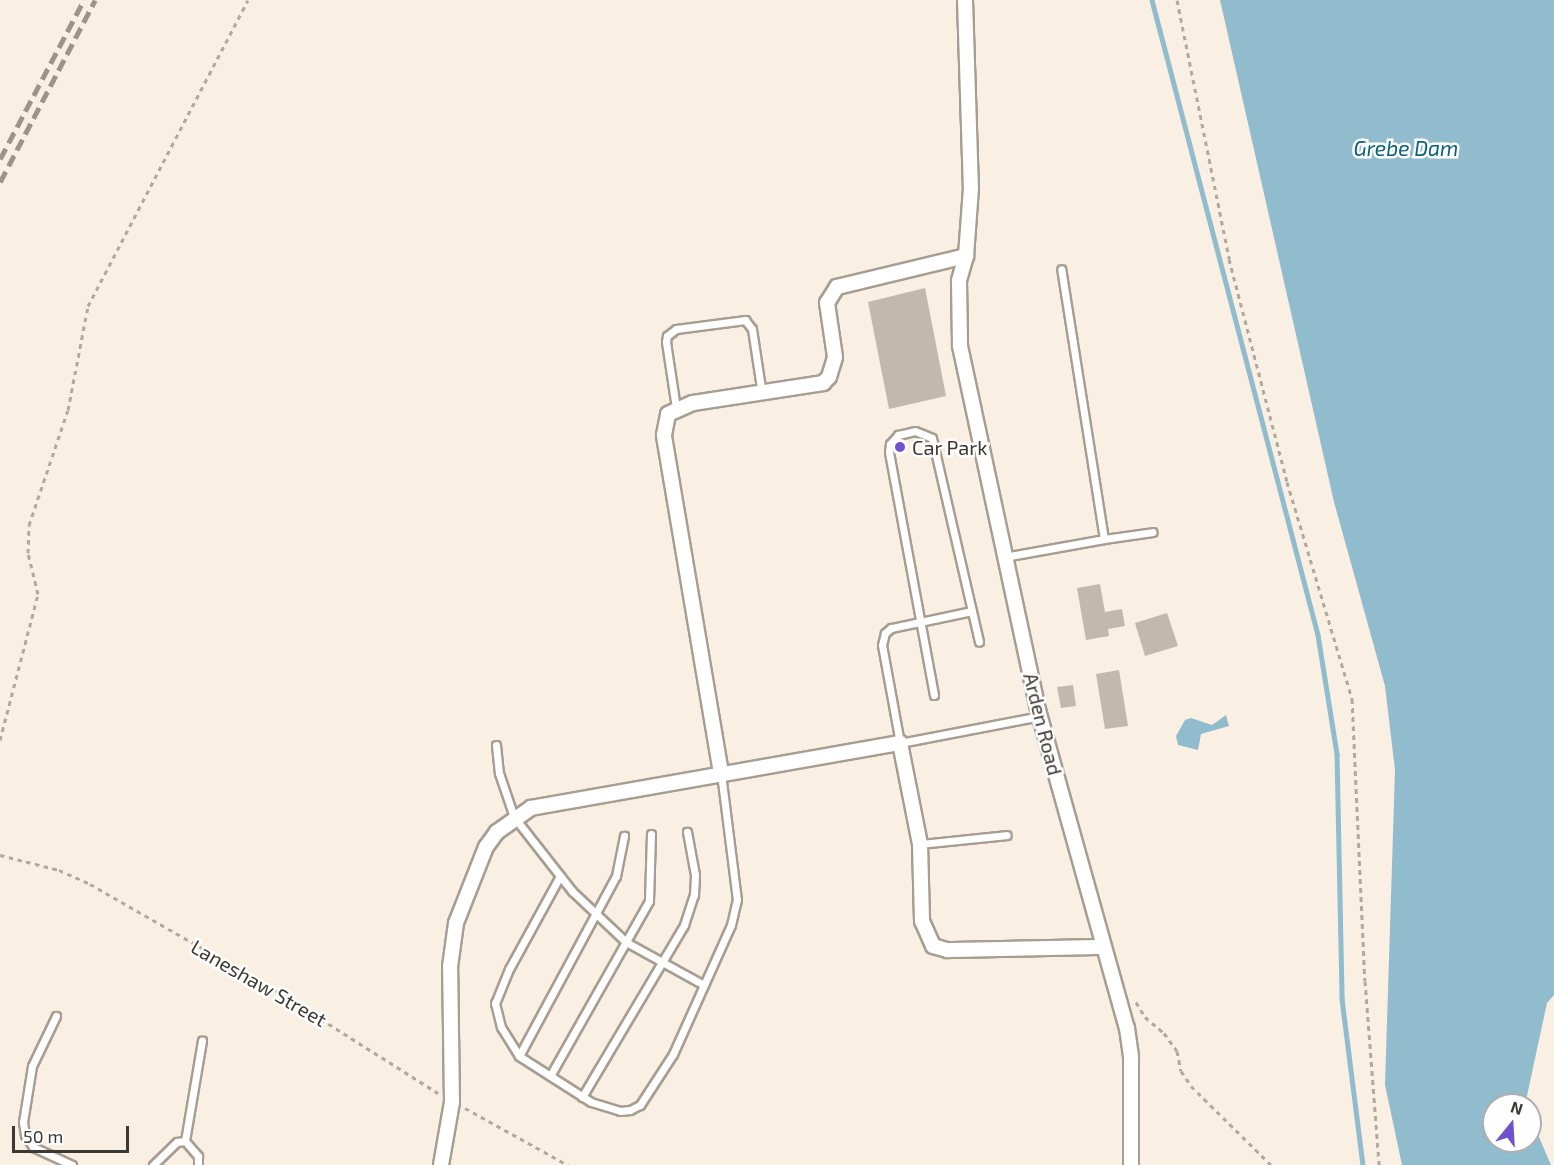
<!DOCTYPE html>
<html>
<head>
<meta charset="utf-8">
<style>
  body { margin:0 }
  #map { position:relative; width:1554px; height:1165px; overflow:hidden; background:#faefe3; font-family:"Exo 2",sans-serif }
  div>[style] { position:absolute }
  .water>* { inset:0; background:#90bcce }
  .stream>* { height:4.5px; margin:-2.25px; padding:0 2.25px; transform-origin:2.25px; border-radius:2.25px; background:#90bcce }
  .building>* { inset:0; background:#c3b8ad }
  .path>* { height:3px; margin-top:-1.5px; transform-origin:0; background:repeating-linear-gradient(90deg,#b1a9a0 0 4.5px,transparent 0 9px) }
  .roads { filter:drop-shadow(2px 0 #a79d91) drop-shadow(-2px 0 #a79d91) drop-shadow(0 2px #a79d91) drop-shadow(0 -2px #a79d91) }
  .service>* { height:7px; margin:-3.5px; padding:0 3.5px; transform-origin:3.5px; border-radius:3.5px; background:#fff }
  .minor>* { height:14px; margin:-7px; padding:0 7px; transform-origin:7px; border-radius:7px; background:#fff }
  .rail>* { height:4.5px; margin-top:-2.25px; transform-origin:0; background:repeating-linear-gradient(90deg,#9b948b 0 12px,transparent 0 18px) }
  .dots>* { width:16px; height:16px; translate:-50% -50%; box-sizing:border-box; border:3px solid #fefefe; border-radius:50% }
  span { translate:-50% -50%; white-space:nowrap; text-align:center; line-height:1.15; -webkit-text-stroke:5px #fefefe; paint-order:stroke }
  .poi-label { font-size:20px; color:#3c3833 }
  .left { translate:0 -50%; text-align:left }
  .street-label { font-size:20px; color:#3c3833 }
  .water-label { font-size:21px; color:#0b617b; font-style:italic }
  .north { position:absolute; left:1482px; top:1093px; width:60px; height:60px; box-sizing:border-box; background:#fefefe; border:2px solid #b0afad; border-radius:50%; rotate:18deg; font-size:16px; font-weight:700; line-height:24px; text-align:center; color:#3c3833 }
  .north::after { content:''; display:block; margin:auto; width:21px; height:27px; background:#7053cc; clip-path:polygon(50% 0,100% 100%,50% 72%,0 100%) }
  .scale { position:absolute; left:12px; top:1126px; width:117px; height:27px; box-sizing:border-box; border:3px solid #3c3833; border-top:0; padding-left:8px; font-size:18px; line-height:21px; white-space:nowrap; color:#3c3833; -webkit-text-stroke:4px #fefefe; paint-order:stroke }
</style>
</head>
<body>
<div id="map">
  <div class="water">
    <i style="clip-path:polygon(1220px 0,1554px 0,1554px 995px,1547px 1003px,1525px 1105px,1494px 1105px,1494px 1141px,1530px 1141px,1530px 1116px,1551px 1165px,1402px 1165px,1385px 1085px,1395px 770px,1385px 686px,1334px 502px)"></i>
    <i style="clip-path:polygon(1226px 715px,1229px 726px,1201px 734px,1198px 750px,1178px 745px,1176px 736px,1185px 720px,1191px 718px,1212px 725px)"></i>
  </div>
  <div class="stream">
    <i style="left:1152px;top:0;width:656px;rotate:75.35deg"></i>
    <i style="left:1318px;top:635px;width:121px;rotate:80.9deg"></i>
    <i style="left:1337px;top:754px;width:245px;rotate:88.8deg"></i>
    <i style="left:1342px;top:999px;width:167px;rotate:82.8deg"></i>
  </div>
  <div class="building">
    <i style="clip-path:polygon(925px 288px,946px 396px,889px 409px,868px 302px)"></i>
    <i style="clip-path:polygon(1100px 584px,1105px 612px,1122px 609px,1125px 626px,1108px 629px,1109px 636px,1086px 640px,1077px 588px)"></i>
    <i style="clip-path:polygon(1167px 613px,1178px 646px,1145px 656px,1135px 623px)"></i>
    <i style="clip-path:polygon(1119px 670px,1128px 726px,1105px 729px,1096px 674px)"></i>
    <i style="clip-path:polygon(1073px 685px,1076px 706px,1061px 708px,1057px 687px)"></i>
  </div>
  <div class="path">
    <i style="left:1177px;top:0;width:264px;rotate:78.6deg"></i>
    <i style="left:1229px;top:259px;width:230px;rotate:75.4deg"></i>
    <i style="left:1287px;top:482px;width:227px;rotate:73.3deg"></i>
    <i style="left:1352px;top:699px;width:282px;rotate:87.4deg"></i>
    <i style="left:1365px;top:981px;width:185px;rotate:85.6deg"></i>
    <i style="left:0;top:740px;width:151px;rotate:-75.4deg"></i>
    <i style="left:38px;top:594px;width:42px;rotate:-103.7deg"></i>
    <i style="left:28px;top:553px;width:28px;rotate:-88deg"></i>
    <i style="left:29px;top:525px;width:121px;rotate:-71.3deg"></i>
    <i style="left:68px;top:410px;width:106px;rotate:-79.1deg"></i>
    <i style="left:88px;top:306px;width:345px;rotate:-62.4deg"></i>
    <i style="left:0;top:855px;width:61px;rotate:14.3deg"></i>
    <i style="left:59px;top:870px;width:34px;rotate:24deg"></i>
    <i style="left:90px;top:884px;width:213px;rotate:29.8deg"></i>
    <i style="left:275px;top:990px;width:193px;rotate:32.3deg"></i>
    <i style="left:1136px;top:1002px;width:17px;rotate:59deg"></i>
    <i style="left:1145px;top:1017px;width:25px;rotate:40deg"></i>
    <i style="left:1164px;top:1033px;width:22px;rotate:54deg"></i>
    <i style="left:1177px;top:1051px;width:20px;rotate:79deg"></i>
    <i style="left:1181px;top:1071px;width:18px;rotate:56deg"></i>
    <i style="left:1191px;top:1086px;width:112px;rotate:44.6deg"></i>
    <i style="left:465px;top:1108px;width:118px;rotate:29deg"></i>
  </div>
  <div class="roads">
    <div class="service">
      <i style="left:676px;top:408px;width:67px;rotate:-98.6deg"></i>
      <i style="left:666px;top:342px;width:6px;rotate:-81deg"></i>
      <i style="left:667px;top:336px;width:11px;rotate:-38deg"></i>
      <i style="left:676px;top:329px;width:70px;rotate:-7.4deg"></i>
      <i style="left:745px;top:320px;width:11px;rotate:52deg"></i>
      <i style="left:752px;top:329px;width:66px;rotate:81.3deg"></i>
      <i style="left:1104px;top:539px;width:49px;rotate:-8.1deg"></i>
      <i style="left:1004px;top:557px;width:102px;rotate:-10.2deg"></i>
      <i style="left:1104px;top:539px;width:273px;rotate:-99deg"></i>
      <i style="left:972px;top:611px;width:83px;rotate:168.1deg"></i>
      <i style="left:891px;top:628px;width:8px;rotate:140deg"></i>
      <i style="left:885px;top:633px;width:12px;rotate:104deg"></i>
      <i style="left:882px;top:645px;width:100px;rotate:79.6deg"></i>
      <i style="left:900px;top:743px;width:143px;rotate:-10.9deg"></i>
      <i style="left:934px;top:695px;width:247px;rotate:-100.5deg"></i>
      <i style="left:889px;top:452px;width:8px;rotate:-83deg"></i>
      <i style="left:890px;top:444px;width:12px;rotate:-48deg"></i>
      <i style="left:898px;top:435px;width:17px;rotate:-13deg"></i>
      <i style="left:915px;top:431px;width:18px;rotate:22deg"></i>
      <i style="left:932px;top:438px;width:209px;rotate:77deg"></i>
      <i style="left:496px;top:745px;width:28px;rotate:84deg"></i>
      <i style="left:499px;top:773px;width:46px;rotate:71.2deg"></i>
      <i style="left:514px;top:817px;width:94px;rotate:51.9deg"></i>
      <i style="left:572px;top:891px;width:74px;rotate:43.4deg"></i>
      <i style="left:626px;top:942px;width:89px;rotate:28.9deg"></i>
      <i style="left:920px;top:844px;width:87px;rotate:-5.9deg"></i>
      <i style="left:560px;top:876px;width:106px;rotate:118.7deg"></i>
      <i style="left:509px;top:969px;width:37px;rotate:112deg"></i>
      <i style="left:495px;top:1003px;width:25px;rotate:76deg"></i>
      <i style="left:501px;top:1027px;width:34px;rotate:58deg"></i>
      <i style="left:519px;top:1056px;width:85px;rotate:32.6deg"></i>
      <i style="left:591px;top:1102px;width:30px;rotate:17deg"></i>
      <i style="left:620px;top:1111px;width:10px;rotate:-6deg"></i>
      <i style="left:630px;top:1110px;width:11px;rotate:-27deg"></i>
      <i style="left:640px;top:1105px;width:61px;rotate:-57.1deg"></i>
      <i style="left:673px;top:1054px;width:141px;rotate:-65.8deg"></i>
      <i style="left:731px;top:925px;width:26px;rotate:-77deg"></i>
      <i style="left:737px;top:900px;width:128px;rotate:-97.2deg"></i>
      <i style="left:56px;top:1016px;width:55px;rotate:115.6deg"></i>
      <i style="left:32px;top:1066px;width:57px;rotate:99.1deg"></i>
      <i style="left:23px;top:1122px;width:13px;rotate:81deg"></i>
      <i style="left:25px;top:1135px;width:14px;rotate:56deg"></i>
      <i style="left:33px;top:1147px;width:43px;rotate:24.8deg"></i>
      <i style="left:519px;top:1056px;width:204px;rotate:-61.7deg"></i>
      <i style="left:616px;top:876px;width:41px;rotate:-78.7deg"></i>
      <i style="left:550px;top:1076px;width:201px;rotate:-60.5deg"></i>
      <i style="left:649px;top:901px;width:67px;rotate:-88.3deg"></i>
      <i style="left:582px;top:1097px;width:200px;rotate:-59.3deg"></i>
      <i style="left:684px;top:925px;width:32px;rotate:-72deg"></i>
      <i style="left:694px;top:895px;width:20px;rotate:-87deg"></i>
      <i style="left:695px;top:875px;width:44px;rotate:-100.5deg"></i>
      <i style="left:185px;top:1141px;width:102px;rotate:-80.4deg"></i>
      <i style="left:153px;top:1165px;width:33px;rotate:-44deg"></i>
      <i style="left:177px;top:1142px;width:8px;rotate:-7deg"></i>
      <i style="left:185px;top:1141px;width:20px;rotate:49deg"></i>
      <i style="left:198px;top:1156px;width:9px;rotate:90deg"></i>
    </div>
    <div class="minor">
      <i style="left:965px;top:0;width:188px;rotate:88.2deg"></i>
      <i style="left:971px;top:188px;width:68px;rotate:94.2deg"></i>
      <i style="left:966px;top:256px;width:26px;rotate:106deg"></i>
      <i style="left:959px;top:281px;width:65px;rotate:89.1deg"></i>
      <i style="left:960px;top:346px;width:372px;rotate:77.9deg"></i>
      <i style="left:1038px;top:710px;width:330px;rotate:74.4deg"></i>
      <i style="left:1127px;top:1028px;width:30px;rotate:82deg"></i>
      <i style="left:1131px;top:1058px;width:107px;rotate:90deg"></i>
      <i style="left:721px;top:773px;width:343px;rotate:-99.6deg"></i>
      <i style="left:664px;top:435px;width:21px;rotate:-79deg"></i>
      <i style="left:668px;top:414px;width:27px;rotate:-24deg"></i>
      <i style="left:693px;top:403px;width:132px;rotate:-8.7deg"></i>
      <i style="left:823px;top:383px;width:8px;rotate:-45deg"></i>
      <i style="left:829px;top:377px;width:21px;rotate:-73deg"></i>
      <i style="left:835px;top:357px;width:55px;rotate:-98.4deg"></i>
      <i style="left:827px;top:303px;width:19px;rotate:-58deg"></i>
      <i style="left:837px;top:287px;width:133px;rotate:-13.5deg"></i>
      <i style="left:441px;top:1165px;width:64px;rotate:-80.1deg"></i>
      <i style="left:452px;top:1102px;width:135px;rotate:-90.8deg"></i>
      <i style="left:450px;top:967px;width:44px;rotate:-82.2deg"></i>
      <i style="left:456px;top:923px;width:82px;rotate:-68.5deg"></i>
      <i style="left:486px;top:847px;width:19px;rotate:-54deg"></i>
      <i style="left:497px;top:832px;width:42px;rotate:-35.2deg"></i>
      <i style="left:531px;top:808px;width:375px;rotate:-10deg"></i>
      <i style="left:900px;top:743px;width:103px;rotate:78.8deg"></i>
      <i style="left:920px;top:844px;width:77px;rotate:88.5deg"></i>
      <i style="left:922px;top:921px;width:27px;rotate:66deg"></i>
      <i style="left:933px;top:946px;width:15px;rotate:16deg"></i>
      <i style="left:947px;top:950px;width:156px;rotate:-1.1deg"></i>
    </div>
  </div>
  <div class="rail">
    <i style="left:0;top:159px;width:180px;rotate:-62.2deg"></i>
    <i style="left:0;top:182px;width:205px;rotate:-62.4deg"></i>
  </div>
  <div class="dots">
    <i style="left:900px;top:447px;background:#7053cc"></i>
  </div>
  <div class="poi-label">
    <span class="left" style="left:912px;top:447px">Car Park</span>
  </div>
  <div class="street-label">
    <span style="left:1043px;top:724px;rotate:76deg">Arden Road</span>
    <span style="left:259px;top:983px;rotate:30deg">Laneshaw Street</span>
  </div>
  <div class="water-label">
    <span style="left:1406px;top:148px">Grebe Dam</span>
  </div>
  <div class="north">N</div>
  <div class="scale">50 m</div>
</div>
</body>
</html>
